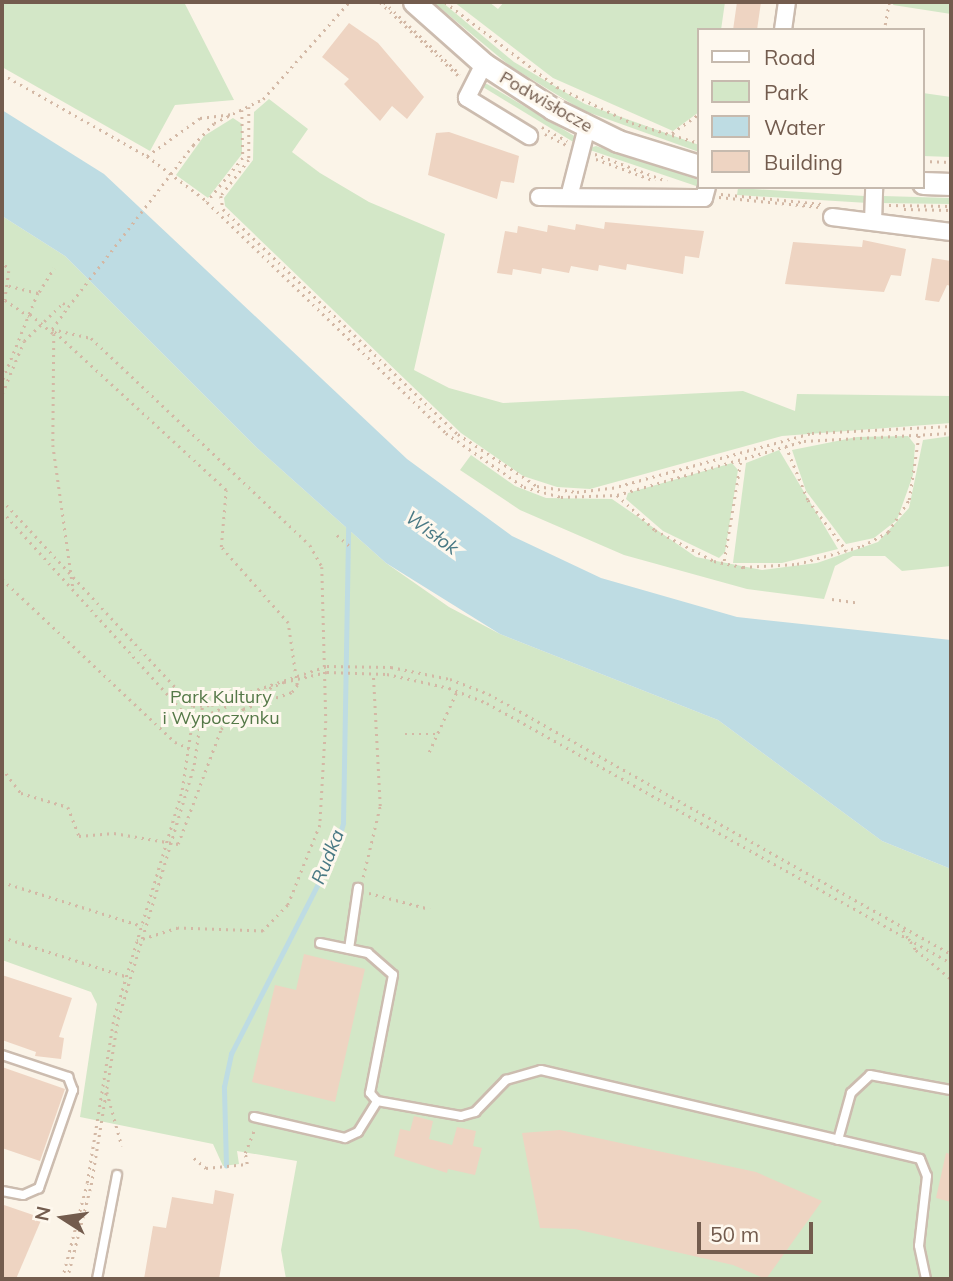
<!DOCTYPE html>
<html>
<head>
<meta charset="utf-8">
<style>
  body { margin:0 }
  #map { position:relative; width:953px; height:1281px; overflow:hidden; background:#fbf4e8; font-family:Mulish,sans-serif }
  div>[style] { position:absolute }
  .green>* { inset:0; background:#d3e7c7 }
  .water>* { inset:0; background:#bedce3 }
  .stream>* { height:4.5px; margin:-2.25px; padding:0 2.25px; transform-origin:2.25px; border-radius:2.25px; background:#bedce3 }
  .building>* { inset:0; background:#eed4c2 }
  .path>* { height:2.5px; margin-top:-1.25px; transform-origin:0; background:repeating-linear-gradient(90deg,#d3b8a5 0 2px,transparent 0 7px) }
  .roads { filter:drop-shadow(2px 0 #ccbcaf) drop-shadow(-2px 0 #ccbcaf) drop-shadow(0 2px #ccbcaf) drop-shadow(0 -2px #ccbcaf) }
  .service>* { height:8px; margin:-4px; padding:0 4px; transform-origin:4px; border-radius:4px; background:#fff }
  .minor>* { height:16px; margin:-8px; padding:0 8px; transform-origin:8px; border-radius:8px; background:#fff }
  .tertiary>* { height:21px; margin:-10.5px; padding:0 10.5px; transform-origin:10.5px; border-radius:10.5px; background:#fff }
  .path-bridge>* { height:2.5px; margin-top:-1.25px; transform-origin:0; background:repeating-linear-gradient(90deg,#d3b8a5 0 2px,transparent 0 7px) }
  span { translate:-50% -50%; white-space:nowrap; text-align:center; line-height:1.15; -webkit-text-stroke:6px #fef8ee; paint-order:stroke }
  .street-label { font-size:18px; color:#735c4e }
  .park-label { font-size:18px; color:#547847 }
  .water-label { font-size:19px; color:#497984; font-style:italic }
  .frame { position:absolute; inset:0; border:4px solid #735c4e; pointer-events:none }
  .legend { position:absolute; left:697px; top:28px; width:228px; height:161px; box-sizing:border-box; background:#fef8ee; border:2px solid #c6baae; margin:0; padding:9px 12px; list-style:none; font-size:21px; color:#735c4e }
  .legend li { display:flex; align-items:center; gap:14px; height:35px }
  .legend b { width:35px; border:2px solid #c6baae }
  .north { position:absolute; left:28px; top:1183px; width:70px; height:70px; -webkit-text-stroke:5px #fef8ee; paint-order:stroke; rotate:282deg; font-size:19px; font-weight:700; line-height:28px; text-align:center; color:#735c4e }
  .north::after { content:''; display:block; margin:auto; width:24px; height:32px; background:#735c4e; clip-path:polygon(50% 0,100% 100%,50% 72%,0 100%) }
  .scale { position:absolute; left:697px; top:1222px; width:116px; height:32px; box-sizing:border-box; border:4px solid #735c4e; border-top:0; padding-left:9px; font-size:21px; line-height:24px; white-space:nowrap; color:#735c4e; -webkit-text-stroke:5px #fef8ee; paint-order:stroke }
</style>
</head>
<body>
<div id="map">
  <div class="green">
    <i style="clip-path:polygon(2px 2px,184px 2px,234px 100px,175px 105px,150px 151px,2px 67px)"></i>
    <i style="clip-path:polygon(433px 2px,442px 2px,514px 62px,585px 104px,699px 145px,699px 152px,582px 110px,510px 66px)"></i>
    <i style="clip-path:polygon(454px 2px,489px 2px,498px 9px,504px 2px,725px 2px,721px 30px,699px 30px,699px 112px,673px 131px,553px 78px)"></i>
    <i style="clip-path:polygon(894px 2px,951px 2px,951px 14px,893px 5px)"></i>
    <i style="clip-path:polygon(478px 84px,487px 84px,576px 137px,575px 143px)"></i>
    <i style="clip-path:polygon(923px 93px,951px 97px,951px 157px,923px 156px)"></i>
    <i style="clip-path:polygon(269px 99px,308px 129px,292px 152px,320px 173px,369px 202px,445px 234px,414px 370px,449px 388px,503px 403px,743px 391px,795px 411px,797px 394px,951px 396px,951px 423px,782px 436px,590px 489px,557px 487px,523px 476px,461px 433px,225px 206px,224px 198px,253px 160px,254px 112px)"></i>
    <i style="clip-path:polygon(233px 118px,242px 124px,242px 154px,208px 198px,176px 175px,204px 136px)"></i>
    <i style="clip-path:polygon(596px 146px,699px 180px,699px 187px,587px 149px)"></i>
    <i style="clip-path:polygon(738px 188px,864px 196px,868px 203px,737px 195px)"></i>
    <i style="clip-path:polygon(883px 196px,951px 198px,951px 204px,879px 203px)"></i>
    <i style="clip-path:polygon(2px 216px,65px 256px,256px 447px,386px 563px,449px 607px,500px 634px,718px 720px,882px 841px,951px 869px,951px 1279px,286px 1279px,281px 1250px,297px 1161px,237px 1151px,239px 1164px,223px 1166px,213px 1144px,80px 1117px,97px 1004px,91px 992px,2px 960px)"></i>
    <i style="clip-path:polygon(908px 436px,915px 445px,913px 475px,897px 520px,874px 538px,846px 544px,806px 491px,792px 450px,857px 437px)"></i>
    <i style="clip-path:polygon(951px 436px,951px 566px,902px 571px,885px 556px,853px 556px,835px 566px,824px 599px,747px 589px,624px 555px,520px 510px,460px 470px,471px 455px,515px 486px,546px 498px,612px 499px,696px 557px,762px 570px,817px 563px,878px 542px,909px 508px,923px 440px)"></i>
    <i style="clip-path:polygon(779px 450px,838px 549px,782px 563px,733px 563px,746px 463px)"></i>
    <i style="clip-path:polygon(732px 463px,738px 470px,725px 552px,719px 558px,663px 531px,626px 499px,628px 493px)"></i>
  </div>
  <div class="water">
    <i style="clip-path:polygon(2px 110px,104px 174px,407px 459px,512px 536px,601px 578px,737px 617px,951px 640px,951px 869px,882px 841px,718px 720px,500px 634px,386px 563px,256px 447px,65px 256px,2px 216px)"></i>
  </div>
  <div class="stream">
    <i style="left:226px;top:1166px;width:79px;rotate:-91.5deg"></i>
    <i style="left:224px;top:1087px;width:34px;rotate:-78deg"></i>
    <i style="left:231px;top:1054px;width:226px;rotate:-62.9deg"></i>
    <i style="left:334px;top:853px;width:31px;rotate:-73deg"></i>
    <i style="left:343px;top:823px;width:295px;rotate:-89deg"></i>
  </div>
  <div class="building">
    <i style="clip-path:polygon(737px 2px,761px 2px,757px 30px,733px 30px)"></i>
    <i style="clip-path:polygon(349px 23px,378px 43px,424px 97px,407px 119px,392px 106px,380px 121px,344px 84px,349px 79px,322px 57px)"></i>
    <i style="clip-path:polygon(449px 132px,519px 156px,514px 183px,501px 181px,497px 199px,428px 175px,436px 133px)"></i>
    <i style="clip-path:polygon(605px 222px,704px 231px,699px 258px,685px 256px,683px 274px,627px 264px,626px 270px,599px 265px,598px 271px,571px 266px,569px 273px,542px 268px,541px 274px,513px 269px,512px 275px,497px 273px,505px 231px,517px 233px,518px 226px,547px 232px,548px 225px,575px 230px,576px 224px,604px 229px)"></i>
    <i style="clip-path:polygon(863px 240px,906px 249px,901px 276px,891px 275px,884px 292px,785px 284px,793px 242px,862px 247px)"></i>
    <i style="clip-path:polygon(932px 258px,951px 261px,951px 286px,947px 285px,939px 302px,925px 300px)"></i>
    <i style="clip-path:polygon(304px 954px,365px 969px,335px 1102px,252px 1082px,275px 985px,296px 990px)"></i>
    <i style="clip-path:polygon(2px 975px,72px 998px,59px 1037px,64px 1038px,61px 1059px,35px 1056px,36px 1052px,2px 1040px)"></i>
    <i style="clip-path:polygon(2px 1067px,65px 1089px,40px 1161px,2px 1148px)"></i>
    <i style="clip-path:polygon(414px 1116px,433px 1121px,429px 1139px,452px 1145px,457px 1127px,476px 1131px,473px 1146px,482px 1148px,475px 1175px,448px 1169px,447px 1173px,394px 1156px,400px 1129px,410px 1131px)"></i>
    <i style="clip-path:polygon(560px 1130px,756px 1172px,822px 1201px,766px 1279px,733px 1265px,575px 1229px,540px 1228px,522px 1133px)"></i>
    <i style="clip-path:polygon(946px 1153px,951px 1154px,951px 1202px,936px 1198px)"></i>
    <i style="clip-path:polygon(215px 1190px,234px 1194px,219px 1279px,144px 1279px,153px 1226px,166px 1228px,172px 1197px,213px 1204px)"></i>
    <i style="clip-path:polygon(4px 1205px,42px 1218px,16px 1279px,2px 1279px)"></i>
  </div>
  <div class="path">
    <i style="left:380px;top:2px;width:111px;rotate:43.2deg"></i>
    <i style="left:384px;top:2px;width:105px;rotate:43.5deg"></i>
    <i style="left:445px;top:2px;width:141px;rotate:37.2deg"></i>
    <i style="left:557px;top:87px;width:83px;rotate:25.6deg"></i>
    <i style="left:632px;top:123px;width:70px;rotate:16.6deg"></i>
    <i style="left:885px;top:25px;width:23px;rotate:-80deg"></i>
    <i style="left:2px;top:74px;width:167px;rotate:29.5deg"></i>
    <i style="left:147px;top:156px;width:75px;rotate:36.9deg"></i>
    <i style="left:249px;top:107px;width:53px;rotate:90deg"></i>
    <i style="left:249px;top:160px;width:46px;rotate:127.9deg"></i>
    <i style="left:221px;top:196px;width:13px;rotate:81deg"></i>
    <i style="left:223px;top:209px;width:325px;rotate:43.8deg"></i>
    <i style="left:458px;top:434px;width:95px;rotate:33.4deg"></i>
    <i style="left:537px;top:486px;width:40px;rotate:8.5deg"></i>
    <i style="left:577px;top:492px;width:35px;rotate:-7deg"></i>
    <i style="left:612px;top:488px;width:207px;rotate:-15.4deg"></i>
    <i style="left:812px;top:433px;width:139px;rotate:-2.9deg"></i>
    <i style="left:242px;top:110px;width:48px;rotate:88.8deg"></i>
    <i style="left:243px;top:158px;width:57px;rotate:129.3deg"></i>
    <i style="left:207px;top:202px;width:332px;rotate:44deg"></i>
    <i style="left:446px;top:433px;width:95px;rotate:34.7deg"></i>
    <i style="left:524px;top:487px;width:38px;rotate:15deg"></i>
    <i style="left:561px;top:497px;width:56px;rotate:-2deg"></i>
    <i style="left:617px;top:495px;width:195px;rotate:-16.1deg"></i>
    <i style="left:804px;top:441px;width:147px;rotate:-3.1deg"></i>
    <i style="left:542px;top:127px;width:29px;rotate:29deg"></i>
    <i style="left:672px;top:133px;width:33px;rotate:-35deg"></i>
    <i style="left:545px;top:134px;width:25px;rotate:27deg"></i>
    <i style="left:193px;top:145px;width:30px;rotate:-46deg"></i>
    <i style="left:214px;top:123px;width:55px;rotate:-26.1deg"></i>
    <i style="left:263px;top:99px;width:130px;rotate:-48.4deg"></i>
    <i style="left:595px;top:154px;width:77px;rotate:20.6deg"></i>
    <i style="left:147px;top:156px;width:65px;rotate:-35.6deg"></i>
    <i style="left:200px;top:118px;width:31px;rotate:-7deg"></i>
    <i style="left:596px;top:159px;width:63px;rotate:20.4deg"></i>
    <i style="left:923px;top:161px;width:28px;rotate:2deg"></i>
    <i style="left:721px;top:194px;width:102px;rotate:5.6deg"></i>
    <i style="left:719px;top:197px;width:101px;rotate:5.7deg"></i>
    <i style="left:889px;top:205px;width:62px;rotate:0.9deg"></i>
    <i style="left:904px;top:209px;width:47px;rotate:1.2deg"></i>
    <i style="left:2px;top:259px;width:14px;rotate:60deg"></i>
    <i style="left:9px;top:271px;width:29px;rotate:98deg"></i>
    <i style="left:5px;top:300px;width:29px;rotate:34deg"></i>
    <i style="left:2px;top:284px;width:37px;rotate:14deg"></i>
    <i style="left:38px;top:293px;width:96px;rotate:112deg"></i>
    <i style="left:39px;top:292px;width:28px;rotate:-58deg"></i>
    <i style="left:30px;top:314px;width:31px;rotate:40deg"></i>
    <i style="left:54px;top:334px;width:111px;rotate:90.5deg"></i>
    <i style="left:53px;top:445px;width:144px;rotate:82deg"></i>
    <i style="left:52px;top:329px;width:40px;rotate:13deg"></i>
    <i style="left:91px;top:338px;width:301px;rotate:43.4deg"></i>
    <i style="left:310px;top:545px;width:25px;rotate:61deg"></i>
    <i style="left:322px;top:567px;width:154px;rotate:88.5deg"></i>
    <i style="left:326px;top:721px;width:104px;rotate:93.3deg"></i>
    <i style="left:320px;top:825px;width:86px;rotate:111.8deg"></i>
    <i style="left:288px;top:905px;width:36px;rotate:134deg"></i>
    <i style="left:263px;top:931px;width:85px;rotate:-178deg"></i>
    <i style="left:178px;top:928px;width:43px;rotate:162.4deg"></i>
    <i style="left:52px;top:329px;width:27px;rotate:-54deg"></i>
    <i style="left:786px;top:446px;width:58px;rotate:67.8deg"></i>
    <i style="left:808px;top:500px;width:64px;rotate:52.6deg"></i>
    <i style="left:617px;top:495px;width:52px;rotate:42.6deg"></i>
    <i style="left:655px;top:530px;width:67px;rotate:27.7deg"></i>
    <i style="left:714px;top:561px;width:30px;rotate:12deg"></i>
    <i style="left:743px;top:567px;width:54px;rotate:-3.2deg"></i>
    <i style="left:797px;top:564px;width:67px;rotate:-15.5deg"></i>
    <i style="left:862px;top:546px;width:30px;rotate:-28deg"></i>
    <i style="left:888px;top:532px;width:38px;rotate:-57deg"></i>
    <i style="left:909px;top:500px;width:67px;rotate:-81.4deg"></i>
    <i style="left:2px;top:500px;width:281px;rotate:47.2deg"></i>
    <i style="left:193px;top:706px;width:18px;rotate:-3deg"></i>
    <i style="left:211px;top:705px;width:122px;rotate:-18.6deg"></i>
    <i style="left:327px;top:666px;width:64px;rotate:0.9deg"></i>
    <i style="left:391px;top:667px;width:60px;rotate:11.5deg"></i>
    <i style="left:450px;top:679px;width:42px;rotate:21deg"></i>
    <i style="left:489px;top:694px;width:530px;rotate:29.37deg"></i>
    <i style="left:2px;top:511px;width:283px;rotate:47.9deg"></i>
    <i style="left:192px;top:721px;width:100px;rotate:-23deg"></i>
    <i style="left:284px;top:682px;width:44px;rotate:-13.1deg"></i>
    <i style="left:327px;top:672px;width:60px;rotate:1.9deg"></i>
    <i style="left:387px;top:674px;width:64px;rotate:12.7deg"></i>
    <i style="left:449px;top:688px;width:41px;rotate:21.5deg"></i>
    <i style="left:487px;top:703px;width:532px;rotate:29.26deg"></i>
    <i style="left:337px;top:535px;width:20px;rotate:41deg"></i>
    <i style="left:724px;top:561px;width:104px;rotate:-80.6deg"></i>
    <i style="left:2px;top:579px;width:238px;rotate:43.3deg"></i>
    <i style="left:175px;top:742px;width:17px;rotate:25deg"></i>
    <i style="left:832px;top:599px;width:27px;rotate:8deg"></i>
    <i style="left:405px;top:734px;width:32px"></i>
    <i style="left:429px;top:752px;width:67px;rotate:-65.3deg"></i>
    <i style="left:2px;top:768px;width:31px;rotate:53deg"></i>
    <i style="left:21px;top:793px;width:49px;rotate:16.6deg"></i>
    <i style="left:68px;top:807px;width:31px;rotate:69deg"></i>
    <i style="left:79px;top:836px;width:35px;rotate:-5deg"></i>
    <i style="left:114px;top:833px;width:65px;rotate:9.8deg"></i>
    <i style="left:178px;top:844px;width:123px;rotate:-69.5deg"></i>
    <i style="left:221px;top:729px;width:30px;rotate:-42deg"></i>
    <i style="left:243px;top:709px;width:52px;rotate:-19.1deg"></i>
    <i style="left:292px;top:692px;width:9px;rotate:-54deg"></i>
    <i style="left:297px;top:685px;width:63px;rotate:-98.3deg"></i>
    <i style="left:288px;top:623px;width:101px;rotate:-131.4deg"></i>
    <i style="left:221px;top:547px;width:57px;rotate:-85deg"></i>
    <i style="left:226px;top:490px;width:234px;rotate:-137.4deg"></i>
    <i style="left:363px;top:877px;width:73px;rotate:-76.5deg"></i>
    <i style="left:380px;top:806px;width:133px;rotate:-93deg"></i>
    <i style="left:2px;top:882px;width:147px;rotate:17.4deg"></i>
    <i style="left:369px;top:893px;width:63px;rotate:14.7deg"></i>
    <i style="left:903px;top:930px;width:24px;rotate:57deg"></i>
    <i style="left:916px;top:950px;width:45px;rotate:39.6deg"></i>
    <i style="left:2px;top:937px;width:129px;rotate:17.6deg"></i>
    <i style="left:107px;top:1092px;width:56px;rotate:74.5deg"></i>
    <i style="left:194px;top:1158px;width:16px;rotate:40deg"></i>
    <i style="left:206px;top:1168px;width:41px;rotate:-5.6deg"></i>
    <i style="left:247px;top:1164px;width:11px;rotate:-100deg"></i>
    <i style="left:245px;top:1153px;width:27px;rotate:-68deg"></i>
    <i style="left:62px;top:1279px;width:99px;rotate:-75.4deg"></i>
    <i style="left:87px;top:1183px;width:168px;rotate:-80.8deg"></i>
    <i style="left:114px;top:1017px;width:237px;rotate:-73.3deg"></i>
    <i style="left:182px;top:790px;width:69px;rotate:-81.6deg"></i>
    <i style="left:67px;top:1279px;width:97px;rotate:-75.7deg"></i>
    <i style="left:91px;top:1185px;width:168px;rotate:-80.8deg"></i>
    <i style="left:118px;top:1019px;width:265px;rotate:-73.3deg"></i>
    <i style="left:194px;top:765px;width:58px;rotate:-82deg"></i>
  </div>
  <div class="roads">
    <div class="service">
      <i style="left:320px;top:943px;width:49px;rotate:11.8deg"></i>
      <i style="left:368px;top:953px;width:33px;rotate:41deg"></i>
      <i style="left:393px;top:975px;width:120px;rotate:101deg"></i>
      <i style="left:370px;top:1093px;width:11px;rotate:49deg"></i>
      <i style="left:377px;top:1101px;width:85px;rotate:10.1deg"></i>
      <i style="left:461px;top:1116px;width:15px;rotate:-16deg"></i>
      <i style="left:475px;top:1112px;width:45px;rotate:-45.9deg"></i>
      <i style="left:506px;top:1080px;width:36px;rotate:-16deg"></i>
      <i style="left:541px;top:1070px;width:389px;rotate:13.2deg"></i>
      <i style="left:920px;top:1159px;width:18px;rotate:68deg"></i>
      <i style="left:927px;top:1176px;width:70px;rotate:96.5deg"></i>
      <i style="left:919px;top:1246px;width:34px;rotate:78deg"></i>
      <i style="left:349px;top:949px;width:62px;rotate:-81.6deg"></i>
      <i style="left:2px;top:1055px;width:70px;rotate:18.4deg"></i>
      <i style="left:68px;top:1077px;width:14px;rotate:69deg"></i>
      <i style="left:73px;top:1090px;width:104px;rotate:109.1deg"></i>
      <i style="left:39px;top:1188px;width:17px;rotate:156deg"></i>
      <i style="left:23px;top:1195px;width:21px;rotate:-169deg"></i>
      <i style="left:254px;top:1117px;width:93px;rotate:13deg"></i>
      <i style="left:345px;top:1138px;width:14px;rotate:-25deg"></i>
      <i style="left:358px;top:1132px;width:36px;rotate:-58deg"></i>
      <i style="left:838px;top:1140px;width:49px;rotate:-74.5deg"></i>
      <i style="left:851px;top:1093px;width:26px;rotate:-43deg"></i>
      <i style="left:870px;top:1075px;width:82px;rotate:10.5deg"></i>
      <i style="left:97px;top:1279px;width:106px;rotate:-79.1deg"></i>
    </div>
    <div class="minor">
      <i style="left:783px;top:30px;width:28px;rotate:-82deg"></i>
      <i style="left:484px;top:64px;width:38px;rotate:117deg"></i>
      <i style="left:467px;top:98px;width:73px;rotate:31.5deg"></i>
      <i style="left:539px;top:197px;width:157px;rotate:0.4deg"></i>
      <i style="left:696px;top:198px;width:8px"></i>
      <i style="left:704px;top:198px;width:11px;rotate:-75deg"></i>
      <i style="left:569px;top:197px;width:72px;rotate:-75.6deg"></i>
      <i style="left:832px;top:217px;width:120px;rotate:7.2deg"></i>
      <i style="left:873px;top:222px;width:35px;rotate:-88deg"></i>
    </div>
    <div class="tertiary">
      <i style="left:414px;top:2px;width:94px;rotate:41.5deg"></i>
      <i style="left:484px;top:64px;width:82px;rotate:33.1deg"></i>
      <i style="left:553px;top:109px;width:72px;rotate:26.2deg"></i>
      <i style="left:618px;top:141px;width:85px;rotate:17.2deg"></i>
      <i style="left:923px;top:183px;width:28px;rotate:2deg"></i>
    </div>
  </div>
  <div class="path-bridge">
    <i style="left:68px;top:307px;width:205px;rotate:-52.3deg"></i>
    <i style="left:2px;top:394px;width:57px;rotate:-67.5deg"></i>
    <i style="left:24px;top:341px;width:54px;rotate:-44.3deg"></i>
    <i style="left:63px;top:303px;width:7px;rotate:27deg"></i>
  </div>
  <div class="street-label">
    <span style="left:546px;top:102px;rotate:30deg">Podwisłocze</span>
  </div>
  <div class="park-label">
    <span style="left:221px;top:708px">Park Kultury<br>i Wypoczynku</span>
  </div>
  <div class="water-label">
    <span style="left:432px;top:533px;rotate:36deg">Wisłok</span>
    <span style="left:328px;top:857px;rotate:-68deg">Rudka</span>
  </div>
  <div class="frame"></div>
  <ul class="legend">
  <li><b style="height:9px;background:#fff"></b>Road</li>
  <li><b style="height:19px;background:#d3e7c7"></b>Park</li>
  <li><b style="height:19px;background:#bedce3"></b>Water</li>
  <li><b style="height:19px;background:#eed4c2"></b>Building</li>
  </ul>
  <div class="north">N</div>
  <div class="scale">50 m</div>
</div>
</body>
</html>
